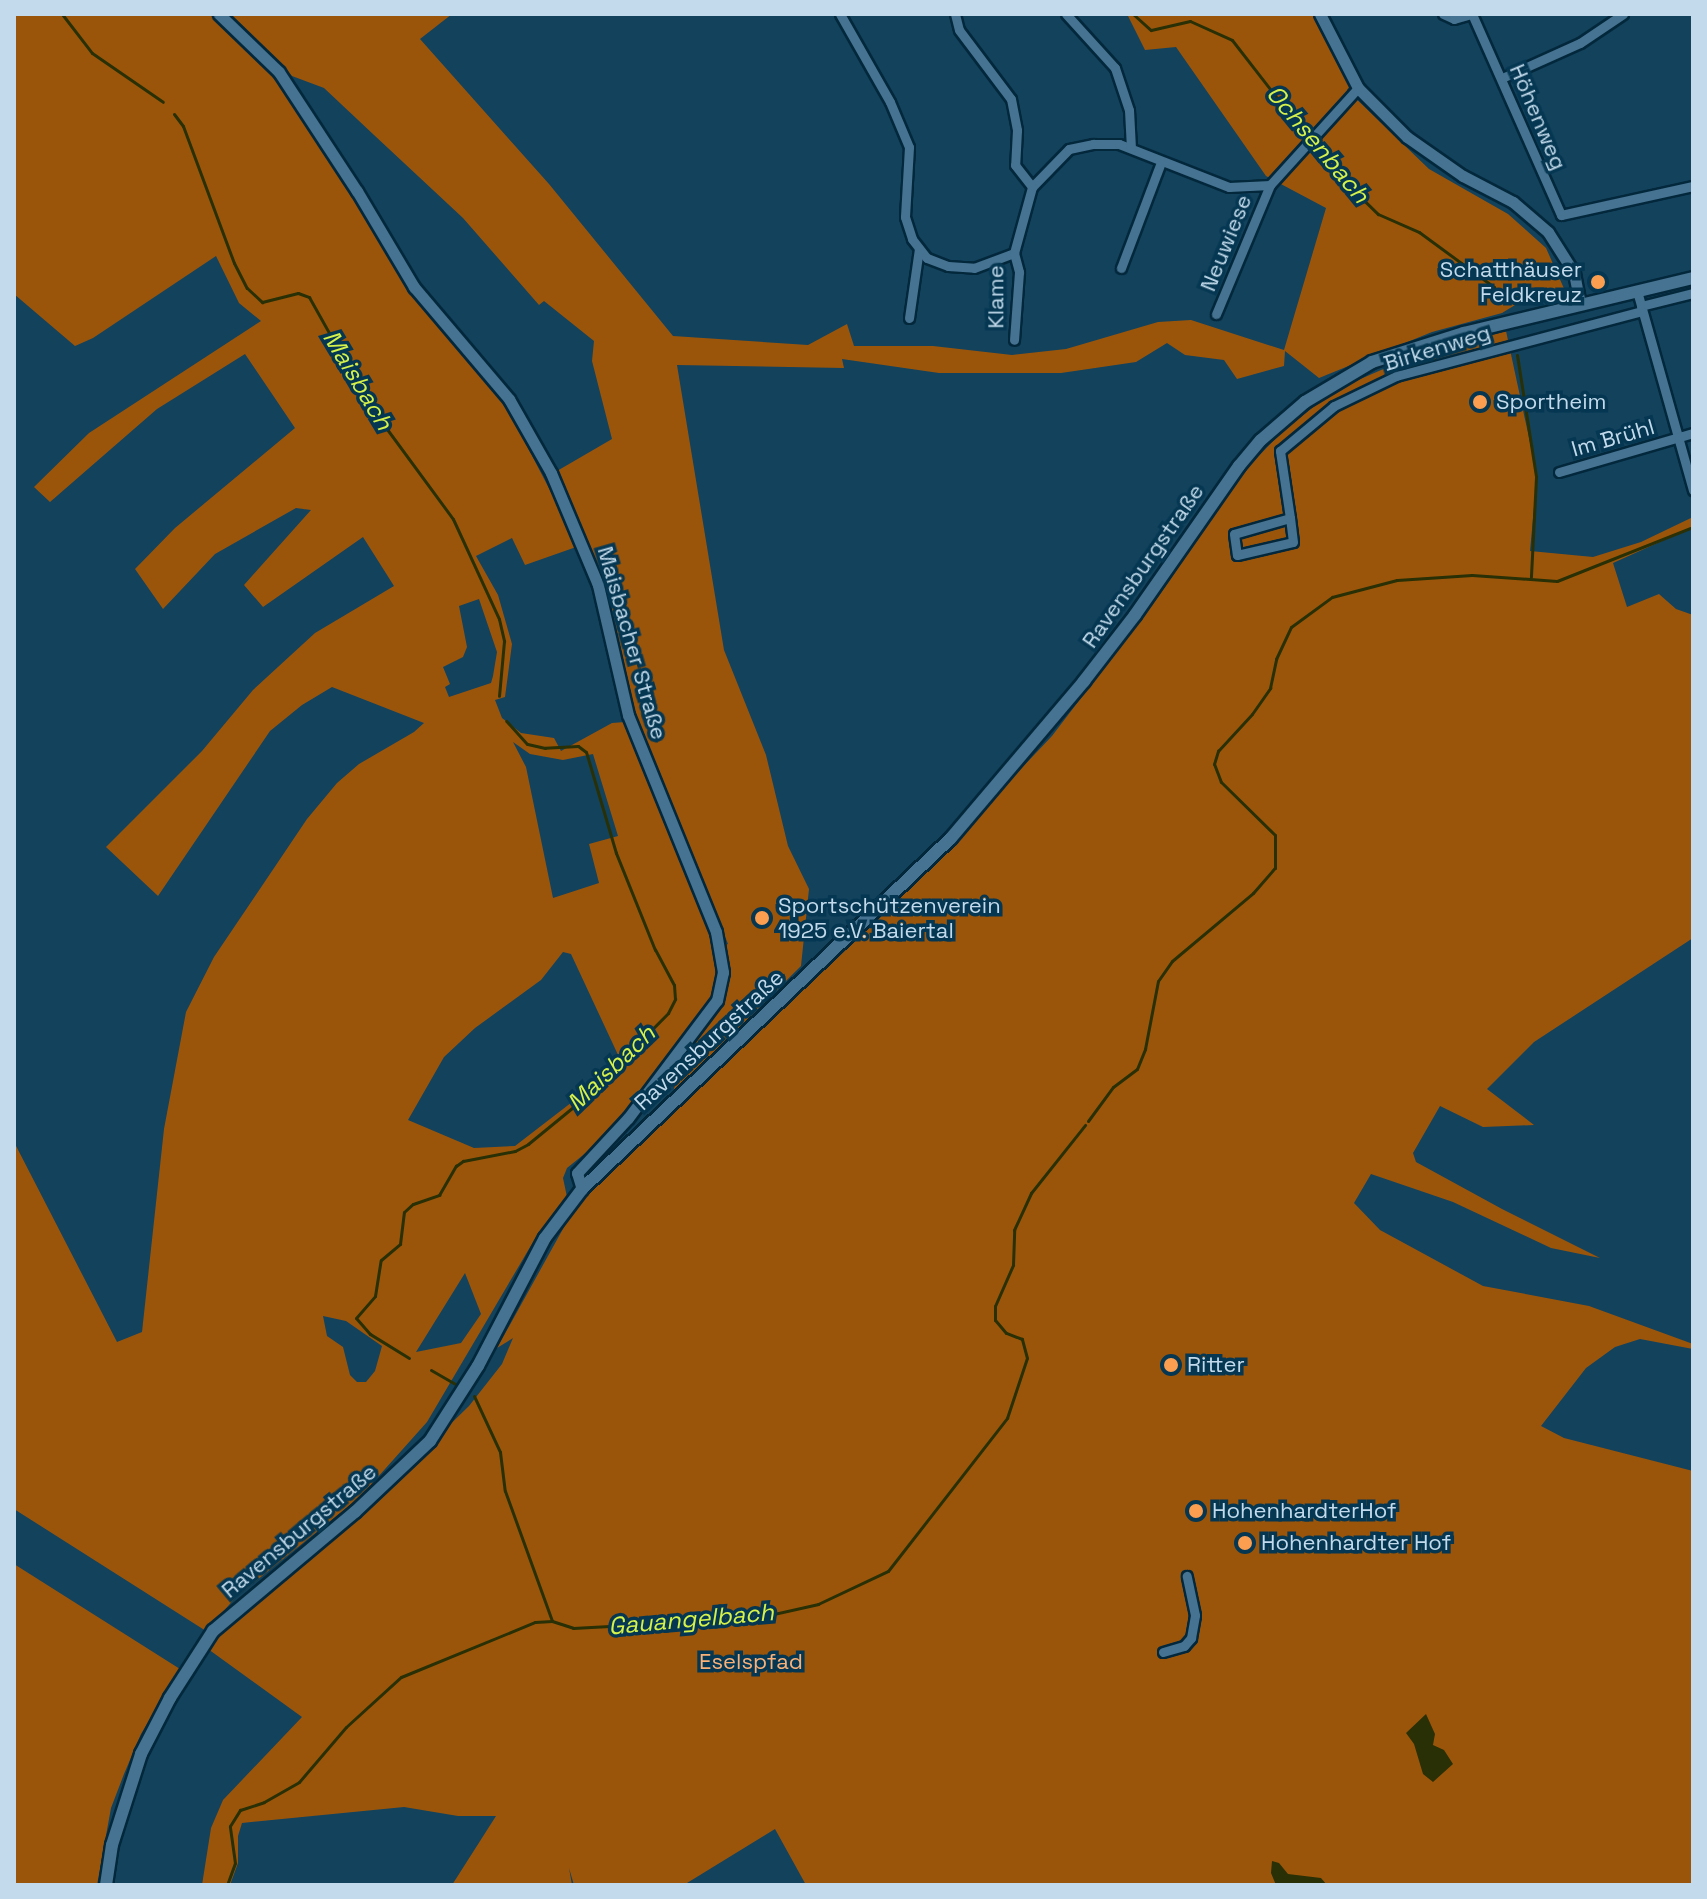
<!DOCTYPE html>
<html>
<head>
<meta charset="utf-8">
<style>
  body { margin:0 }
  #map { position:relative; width:1707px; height:1899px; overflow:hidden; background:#13425d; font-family:"Space Grotesk",sans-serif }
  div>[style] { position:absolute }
  .green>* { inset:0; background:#9b550a }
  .water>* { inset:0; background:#293005 }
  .stream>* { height:3px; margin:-1.5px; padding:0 1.5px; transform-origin:1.5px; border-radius:1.5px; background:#293005 }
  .roads { filter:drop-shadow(2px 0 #03283c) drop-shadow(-2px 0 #03283c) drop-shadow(0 2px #03283c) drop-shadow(0 -2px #03283c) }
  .minor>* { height:9px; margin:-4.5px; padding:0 4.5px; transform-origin:4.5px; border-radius:4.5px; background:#467391 }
  .tertiary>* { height:11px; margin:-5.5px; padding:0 5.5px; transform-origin:5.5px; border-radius:5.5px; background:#467391 }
  .secondary>* { height:12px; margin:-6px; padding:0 6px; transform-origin:6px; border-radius:6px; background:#467391 }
  .dots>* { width:22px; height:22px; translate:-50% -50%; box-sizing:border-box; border:4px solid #053752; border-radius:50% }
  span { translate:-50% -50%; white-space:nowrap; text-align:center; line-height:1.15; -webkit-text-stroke:7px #053752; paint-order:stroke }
  .street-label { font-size:22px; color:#c2daeb }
  .poi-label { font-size:22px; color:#c2daeb }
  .right { translate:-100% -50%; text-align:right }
  .left { translate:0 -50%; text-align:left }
  .park-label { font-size:22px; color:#f9b178 }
  .water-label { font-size:24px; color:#d5f14a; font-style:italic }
  .frame { position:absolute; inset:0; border:16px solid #c2daeb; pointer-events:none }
</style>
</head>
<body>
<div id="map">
  <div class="green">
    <i style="clip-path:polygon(evenodd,14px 14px,216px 14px,271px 70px,416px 298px,501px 396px,579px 546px,525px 565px,512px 538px,476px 556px,498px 595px,512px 644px,505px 697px,495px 700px,502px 718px,521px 733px,554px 738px,561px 751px,612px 723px,625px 722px,717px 948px,728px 944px,634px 709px,594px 558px,557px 471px,612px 439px,592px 361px,594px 341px,544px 301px,539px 305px,463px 218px,374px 135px,324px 88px,292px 76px,227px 14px,452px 14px,420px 39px,549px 184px,673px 336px,808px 345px,847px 324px,854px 346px,933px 346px,1012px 355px,1066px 349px,1158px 322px,1191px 320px,1284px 350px,1326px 208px,1266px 176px,1176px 47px,1145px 50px,1127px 14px,1314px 14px,1350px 86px,1347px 90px,1429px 169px,1508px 214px,1546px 248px,1566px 293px,1520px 302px,1502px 313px,1432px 332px,1319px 378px,1285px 351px,1284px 366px,1237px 379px,1224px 360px,1185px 355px,1167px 343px,1136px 362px,1061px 373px,939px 373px,842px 359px,844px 368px,677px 365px,724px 650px,766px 755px,788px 846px,809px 889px,801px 966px,673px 1093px,681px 1061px,717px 1006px,701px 1009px,702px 1015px,625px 1114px,603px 1139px,567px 1168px,563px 1178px,567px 1197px,536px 1237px,427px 1422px,360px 1497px,236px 1597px,206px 1631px,14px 1509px,14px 1142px,117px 1342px,142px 1332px,164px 1129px,186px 1012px,214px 957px,307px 819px,337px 783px,359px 764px,414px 732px,424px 723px,332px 687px,302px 705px,270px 731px,158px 896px,106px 847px,202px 751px,253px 690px,315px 633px,394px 586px,363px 537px,263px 607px,244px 585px,311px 510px,296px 508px,215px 554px,163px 609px,135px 569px,175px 528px,295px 428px,245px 354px,157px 409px,50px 502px,34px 487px,89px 433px,261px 321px,239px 303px,216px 256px,93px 338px,75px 346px,14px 294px,14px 14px,479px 599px,497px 652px,493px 676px,491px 683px,449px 697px,445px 687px,450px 684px,443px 667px,463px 657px,467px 647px,459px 606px,479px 599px,14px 14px,513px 742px,530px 754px,563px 760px,593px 754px,618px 836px,589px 844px,599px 883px,553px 898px,526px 767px,513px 742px,14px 14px,563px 952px,571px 954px,619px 1057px,589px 1089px,515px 1146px,474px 1148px,408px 1120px,444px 1057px,475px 1028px,541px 980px,563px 952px,14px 14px,465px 1273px,481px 1314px,461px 1343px,416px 1352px,465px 1273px,14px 14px,323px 1316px,346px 1321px,382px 1346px,375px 1371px,366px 1382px,357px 1382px,350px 1375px,343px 1347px,327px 1336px,323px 1316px)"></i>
    <i style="clip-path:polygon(1506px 331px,1537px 475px,1530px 551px,1593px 557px,1641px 542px,1693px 517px,1693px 527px,1613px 563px,1627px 607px,1659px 594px,1676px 609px,1693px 615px,1693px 938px,1534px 1042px,1487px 1089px,1534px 1125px,1483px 1127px,1440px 1106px,1413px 1153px,1416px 1162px,1502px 1209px,1600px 1258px,1551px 1248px,1453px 1202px,1371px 1174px,1354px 1203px,1380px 1230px,1483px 1286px,1589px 1306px,1693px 1344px,1693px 1349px,1640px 1339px,1615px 1347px,1586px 1368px,1541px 1426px,1564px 1438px,1693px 1471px,1693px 1885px,806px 1885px,775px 1829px,687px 1883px,676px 1885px,574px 1885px,569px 1868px,572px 1885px,452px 1885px,496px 1816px,458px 1816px,404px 1807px,242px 1823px,238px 1836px,238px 1863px,230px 1885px,202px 1885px,211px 1828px,223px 1800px,302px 1717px,208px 1649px,240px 1612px,360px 1512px,469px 1406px,502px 1364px,513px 1338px,497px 1348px,579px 1200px,878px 920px,1052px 736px,1158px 597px,1245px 470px,1284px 430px,1335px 390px,1395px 364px)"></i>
    <i style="clip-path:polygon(14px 1564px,180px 1669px,141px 1734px,124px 1774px,111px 1808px,97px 1885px,14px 1885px)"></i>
  </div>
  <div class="water">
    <i style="clip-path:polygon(1426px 1714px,1435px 1734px,1433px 1745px,1444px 1750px,1453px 1764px,1433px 1782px,1423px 1774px,1414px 1744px,1406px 1733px)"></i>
    <i style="clip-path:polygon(1272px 1861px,1279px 1863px,1288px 1874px,1321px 1878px,1327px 1885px,1276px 1885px,1271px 1873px)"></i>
  </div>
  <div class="stream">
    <i style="left:62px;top:14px;width:49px;rotate:52.4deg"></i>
    <i style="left:92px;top:53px;width:86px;rotate:34.6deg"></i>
    <i style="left:1133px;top:14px;width:24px;rotate:42deg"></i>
    <i style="left:1151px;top:30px;width:40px;rotate:-13deg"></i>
    <i style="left:1190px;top:21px;width:46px;rotate:24.3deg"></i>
    <i style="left:1232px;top:40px;width:165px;rotate:52.2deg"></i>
    <i style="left:1333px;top:170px;width:63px;rotate:44.4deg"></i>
    <i style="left:1378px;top:214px;width:45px;rotate:23.7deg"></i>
    <i style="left:1419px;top:232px;width:93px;rotate:36.3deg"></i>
    <i style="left:1494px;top:287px;width:15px;rotate:67deg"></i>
    <i style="left:174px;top:114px;width:15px;rotate:53deg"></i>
    <i style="left:183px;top:126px;width:146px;rotate:69.6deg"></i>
    <i style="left:234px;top:263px;width:28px;rotate:63deg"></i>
    <i style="left:247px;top:288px;width:21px;rotate:43deg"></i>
    <i style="left:262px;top:302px;width:37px;rotate:-14deg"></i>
    <i style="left:298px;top:293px;width:12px;rotate:20deg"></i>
    <i style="left:309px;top:297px;width:125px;rotate:60.8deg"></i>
    <i style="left:370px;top:406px;width:140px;rotate:53.7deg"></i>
    <i style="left:453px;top:519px;width:110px;rotate:65.3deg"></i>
    <i style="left:499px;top:619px;width:23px;rotate:77deg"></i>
    <i style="left:504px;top:641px;width:55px;rotate:95.2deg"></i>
    <i style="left:1517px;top:355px;width:123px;rotate:81.1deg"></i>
    <i style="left:1536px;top:477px;width:100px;rotate:92.9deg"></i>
    <i style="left:1088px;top:1121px;width:42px;rotate:-53.7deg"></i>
    <i style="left:1113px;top:1087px;width:30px;rotate:-37deg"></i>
    <i style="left:1137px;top:1069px;width:22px;rotate:-68deg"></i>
    <i style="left:1145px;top:1049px;width:69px;rotate:-79.2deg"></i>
    <i style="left:1158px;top:981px;width:24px;rotate:-55deg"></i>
    <i style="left:1172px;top:961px;width:106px;rotate:-40deg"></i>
    <i style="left:1253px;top:893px;width:33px;rotate:-49deg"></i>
    <i style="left:1275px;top:868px;width:33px;rotate:-90deg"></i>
    <i style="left:1275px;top:835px;width:76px;rotate:-135.5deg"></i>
    <i style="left:1221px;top:782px;width:19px;rotate:-111deg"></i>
    <i style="left:1214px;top:764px;width:14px;rotate:-73deg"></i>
    <i style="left:1218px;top:751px;width:50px;rotate:-47.4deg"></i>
    <i style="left:1252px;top:714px;width:32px;rotate:-55deg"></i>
    <i style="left:1270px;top:688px;width:30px;rotate:-78deg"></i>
    <i style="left:1276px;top:659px;width:35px;rotate:-65deg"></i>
    <i style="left:1291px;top:627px;width:51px;rotate:-36.2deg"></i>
    <i style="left:1332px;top:597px;width:67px;rotate:-14.7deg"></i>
    <i style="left:1397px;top:580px;width:75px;rotate:-3.8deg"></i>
    <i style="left:1472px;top:575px;width:85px;rotate:4deg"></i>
    <i style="left:1557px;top:581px;width:143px;rotate:-21.7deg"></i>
    <i style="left:409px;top:1358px;width:46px;rotate:-148.4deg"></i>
    <i style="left:370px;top:1334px;width:21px;rotate:-131deg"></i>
    <i style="left:356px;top:1318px;width:29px;rotate:-49deg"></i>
    <i style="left:375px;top:1296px;width:36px;rotate:-81deg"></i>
    <i style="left:381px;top:1260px;width:25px;rotate:-40deg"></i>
    <i style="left:400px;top:1244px;width:32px;rotate:-83deg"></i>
    <i style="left:404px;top:1212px;width:12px;rotate:-42deg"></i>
    <i style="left:413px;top:1204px;width:28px;rotate:-19deg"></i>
    <i style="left:439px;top:1195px;width:34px;rotate:-60deg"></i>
    <i style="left:456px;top:1166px;width:9px;rotate:-36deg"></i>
    <i style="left:463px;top:1161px;width:53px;rotate:-10.9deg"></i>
    <i style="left:515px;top:1151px;width:15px;rotate:-28deg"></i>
    <i style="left:528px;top:1144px;width:71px;rotate:-39.3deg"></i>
    <i style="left:583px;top:1099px;width:121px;rotate:-45.3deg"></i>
    <i style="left:668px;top:1013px;width:16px;rotate:-63deg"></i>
    <i style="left:675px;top:999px;width:14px;rotate:-94deg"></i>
    <i style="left:674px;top:985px;width:40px;rotate:-118deg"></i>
    <i style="left:655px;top:950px;width:105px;rotate:-111.9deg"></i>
    <i style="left:616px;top:853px;width:105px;rotate:-106.5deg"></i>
    <i style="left:586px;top:752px;width:10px;rotate:-143deg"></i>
    <i style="left:578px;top:746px;width:33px;rotate:177deg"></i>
    <i style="left:545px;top:748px;width:18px;rotate:-167deg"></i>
    <i style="left:527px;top:744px;width:31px;rotate:-132deg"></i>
    <i style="left:431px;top:1370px;width:30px;rotate:30deg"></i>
    <i style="left:474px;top:1396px;width:62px;rotate:65.1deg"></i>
    <i style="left:500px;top:1452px;width:39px;rotate:83deg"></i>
    <i style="left:505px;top:1491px;width:138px;rotate:70.1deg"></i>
    <i style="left:227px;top:1885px;width:23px;rotate:-70deg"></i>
    <i style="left:235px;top:1863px;width:37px;rotate:-98deg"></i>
    <i style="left:230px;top:1826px;width:19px;rotate:-58deg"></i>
    <i style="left:240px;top:1810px;width:25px;rotate:-18deg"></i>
    <i style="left:264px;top:1802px;width:40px;rotate:-29.7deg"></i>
    <i style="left:299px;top:1782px;width:72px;rotate:-49.5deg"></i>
    <i style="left:346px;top:1727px;width:74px;rotate:-42.3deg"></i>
    <i style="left:401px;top:1677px;width:145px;rotate:-22.3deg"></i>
    <i style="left:535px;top:1622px;width:17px;rotate:-3deg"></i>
    <i style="left:552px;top:1621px;width:22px;rotate:18deg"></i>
    <i style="left:573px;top:1628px;width:183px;rotate:-3.1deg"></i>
    <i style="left:756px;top:1618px;width:64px;rotate:-12.7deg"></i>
    <i style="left:818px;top:1604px;width:77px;rotate:-25.2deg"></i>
    <i style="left:888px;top:1571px;width:194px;rotate:-52.1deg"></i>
    <i style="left:1007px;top:1418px;width:63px;rotate:-71.6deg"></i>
    <i style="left:1027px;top:1358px;width:20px;rotate:-105deg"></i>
    <i style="left:1022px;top:1339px;width:17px;rotate:-159deg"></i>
    <i style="left:1006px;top:1333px;width:17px;rotate:-130deg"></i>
    <i style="left:995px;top:1320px;width:14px;rotate:-90deg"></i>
    <i style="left:995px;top:1306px;width:45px;rotate:-66.3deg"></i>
    <i style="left:1013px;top:1265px;width:35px;rotate:-88deg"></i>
    <i style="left:1014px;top:1230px;width:41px;rotate:-65.3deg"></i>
    <i style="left:1031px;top:1193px;width:87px;rotate:-51.5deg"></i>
  </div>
  <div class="roads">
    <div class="minor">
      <i style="left:840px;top:14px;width:101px;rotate:60.4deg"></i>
      <i style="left:890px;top:102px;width:49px;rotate:67.1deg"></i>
      <i style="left:909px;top:147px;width:70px;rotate:93.3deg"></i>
      <i style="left:905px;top:217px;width:23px;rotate:72deg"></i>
      <i style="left:912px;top:239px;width:24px;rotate:52deg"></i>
      <i style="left:927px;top:258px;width:22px;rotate:21deg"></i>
      <i style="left:948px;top:266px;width:26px;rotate:4deg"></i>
      <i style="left:974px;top:268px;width:43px;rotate:-20.6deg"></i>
      <i style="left:1014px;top:253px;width:68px;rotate:-74.7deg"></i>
      <i style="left:1032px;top:187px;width:53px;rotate:-45.8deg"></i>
      <i style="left:1069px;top:149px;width:25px;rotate:-12deg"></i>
      <i style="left:1093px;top:144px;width:26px"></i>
      <i style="left:1119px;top:144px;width:118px;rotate:21.4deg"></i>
      <i style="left:1229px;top:187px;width:41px;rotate:-2.8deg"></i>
      <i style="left:1270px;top:185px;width:131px;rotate:-47.8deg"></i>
      <i style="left:955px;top:14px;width:16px;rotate:76deg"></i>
      <i style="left:959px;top:30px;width:86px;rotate:53deg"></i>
      <i style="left:1011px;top:99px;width:32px;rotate:79deg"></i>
      <i style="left:1017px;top:130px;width:35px;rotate:93deg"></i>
      <i style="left:1015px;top:165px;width:28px;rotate:52deg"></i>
      <i style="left:1066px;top:14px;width:73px;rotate:47.8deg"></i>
      <i style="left:1115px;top:68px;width:44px;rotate:71.6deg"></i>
      <i style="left:1129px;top:110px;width:38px;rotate:87deg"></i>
      <i style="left:1443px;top:14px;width:12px;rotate:24deg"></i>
      <i style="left:1454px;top:19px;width:19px;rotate:-16deg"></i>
      <i style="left:1472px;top:14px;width:220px;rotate:66.1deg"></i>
      <i style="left:1502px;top:78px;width:85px;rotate:-24.2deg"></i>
      <i style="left:1580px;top:43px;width:52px;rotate:-34deg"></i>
      <i style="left:1561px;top:215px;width:135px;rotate:-12.4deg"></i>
      <i style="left:1014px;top:253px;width:20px;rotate:75deg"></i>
      <i style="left:1019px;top:272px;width:68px;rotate:94.2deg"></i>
      <i style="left:1121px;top:268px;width:113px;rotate:-69.3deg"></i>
      <i style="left:1637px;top:291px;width:207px;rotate:74.3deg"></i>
      <i style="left:1641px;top:306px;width:54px;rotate:-14deg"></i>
      <i style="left:1216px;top:314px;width:140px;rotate:-67.3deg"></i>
      <i style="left:909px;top:318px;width:70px;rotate:-81.8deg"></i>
      <i style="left:1559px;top:472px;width:140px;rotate:-16.2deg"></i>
      <i style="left:1290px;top:518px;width:58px;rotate:164.1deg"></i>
      <i style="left:1234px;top:534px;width:21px;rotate:82deg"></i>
      <i style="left:1237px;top:555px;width:57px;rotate:-13.1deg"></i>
      <i style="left:1293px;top:542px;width:24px;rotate:-97deg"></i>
      <i style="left:1290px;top:518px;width:68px;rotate:-98.5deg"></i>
      <i style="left:1280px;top:451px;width:70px;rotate:-39.8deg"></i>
      <i style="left:1334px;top:406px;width:69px;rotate:-25.8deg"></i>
      <i style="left:1396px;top:376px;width:254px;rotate:-14.8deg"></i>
      <i style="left:1163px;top:1652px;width:22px;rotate:-16deg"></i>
      <i style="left:1184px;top:1646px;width:11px;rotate:-49deg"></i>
      <i style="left:1191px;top:1638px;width:23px;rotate:-80deg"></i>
      <i style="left:1195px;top:1615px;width:40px;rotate:-102deg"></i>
    </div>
    <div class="tertiary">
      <i style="left:219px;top:14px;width:83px;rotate:44deg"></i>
      <i style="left:279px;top:72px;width:142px;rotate:56.8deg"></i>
      <i style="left:357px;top:191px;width:112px;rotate:59.3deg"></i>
      <i style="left:414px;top:287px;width:147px;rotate:49.7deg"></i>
      <i style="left:509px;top:399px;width:85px;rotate:60.4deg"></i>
      <i style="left:551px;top:473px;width:121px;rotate:67.2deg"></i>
      <i style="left:598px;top:585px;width:133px;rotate:77deg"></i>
      <i style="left:628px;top:715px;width:234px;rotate:67.9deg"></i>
      <i style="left:716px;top:932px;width:41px;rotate:80.1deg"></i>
      <i style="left:723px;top:972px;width:29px;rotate:102deg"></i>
      <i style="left:717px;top:1000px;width:148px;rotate:127deg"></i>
      <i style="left:628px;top:1118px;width:75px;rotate:132.8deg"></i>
      <i style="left:577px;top:1173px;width:17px;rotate:73deg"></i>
      <i style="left:1320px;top:14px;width:83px;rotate:62.8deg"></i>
      <i style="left:1358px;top:88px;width:69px;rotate:45deg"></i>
      <i style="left:1407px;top:137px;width:68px;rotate:34.9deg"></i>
      <i style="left:1463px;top:176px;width:56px;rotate:27.5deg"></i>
      <i style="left:1513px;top:202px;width:46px;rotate:40.6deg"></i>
      <i style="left:1548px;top:232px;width:49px;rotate:57.6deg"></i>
      <i style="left:1574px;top:273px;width:31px;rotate:79deg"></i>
    </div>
    <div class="secondary">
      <i style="left:106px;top:1885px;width:40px;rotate:-81.5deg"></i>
      <i style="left:112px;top:1845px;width:96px;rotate:-72.3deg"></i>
      <i style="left:141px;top:1754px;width:63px;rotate:-62.6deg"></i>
      <i style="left:170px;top:1698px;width:80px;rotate:-57.3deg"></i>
      <i style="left:213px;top:1631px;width:185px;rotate:-40deg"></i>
      <i style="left:355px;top:1512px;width:103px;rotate:-43.4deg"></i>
      <i style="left:430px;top:1441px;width:89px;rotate:-57.4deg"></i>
      <i style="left:478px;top:1366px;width:144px;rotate:-62.4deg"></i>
      <i style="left:545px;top:1238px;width:61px;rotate:-52.9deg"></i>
      <i style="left:582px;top:1189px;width:509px;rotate:-43.57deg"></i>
      <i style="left:951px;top:838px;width:206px;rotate:-49.7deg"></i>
      <i style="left:1084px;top:681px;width:83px;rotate:-52.3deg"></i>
      <i style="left:1135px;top:615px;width:182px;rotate:-55.1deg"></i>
      <i style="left:1239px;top:466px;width:34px;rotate:-50deg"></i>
      <i style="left:1261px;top:440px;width:58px;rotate:-40.8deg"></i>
      <i style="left:1305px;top:402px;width:78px;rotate:-30.8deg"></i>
      <i style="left:1372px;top:362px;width:96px;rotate:-17.5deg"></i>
      <i style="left:1464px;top:333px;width:236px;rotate:-13.5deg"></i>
    </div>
  </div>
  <div class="dots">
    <i style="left:1598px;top:282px;background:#fb9e50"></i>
    <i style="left:1480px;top:402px;background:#fb9e50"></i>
    <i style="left:762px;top:918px;background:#fb9e50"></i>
    <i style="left:1171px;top:1365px;background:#fb9e50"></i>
    <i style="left:1196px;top:1511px;background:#fb9e50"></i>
    <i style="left:1245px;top:1543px;background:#fb9e50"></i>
  </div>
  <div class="street-label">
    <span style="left:1538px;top:117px;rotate:67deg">Höhenweg</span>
    <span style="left:1226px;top:243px;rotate:-68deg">Neuwiese</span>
    <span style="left:996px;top:297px;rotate:-90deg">Klame</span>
    <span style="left:1437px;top:348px;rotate:-17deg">Birkenweg</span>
    <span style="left:1613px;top:438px;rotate:-16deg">Im Brühl</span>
    <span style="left:1143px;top:566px;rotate:-55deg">Ravensburgstraße</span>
    <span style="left:632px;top:643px;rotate:74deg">Maisbacher Straße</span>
    <span style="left:709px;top:1040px;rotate:-43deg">Ravensburgstraße</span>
    <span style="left:299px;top:1531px;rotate:-40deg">Ravensburgstraße</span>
  </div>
  <div class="poi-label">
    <span class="right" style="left:1582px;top:282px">Schatthäuser<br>Feldkreuz</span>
    <span class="left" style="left:1496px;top:402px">Sportheim</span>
    <span class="left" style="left:778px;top:918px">Sportschützenverein<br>1925 e.V. Baiertal</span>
    <span class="left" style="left:1187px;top:1365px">Ritter</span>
    <span class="left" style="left:1212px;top:1511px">HohenhardterHof</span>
    <span class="left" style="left:1261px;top:1543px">Hohenhardter Hof</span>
  </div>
  <div class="park-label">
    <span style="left:751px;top:1662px">Eselspfad</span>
  </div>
  <div class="water-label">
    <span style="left:1318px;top:144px;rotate:50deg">Ochsenbach</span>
    <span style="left:358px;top:380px;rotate:59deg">Maisbach</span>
    <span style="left:611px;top:1068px;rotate:-44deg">Maisbach</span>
    <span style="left:691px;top:1619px;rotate:-5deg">Gauangelbach</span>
  </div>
  <div class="frame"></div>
</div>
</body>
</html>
